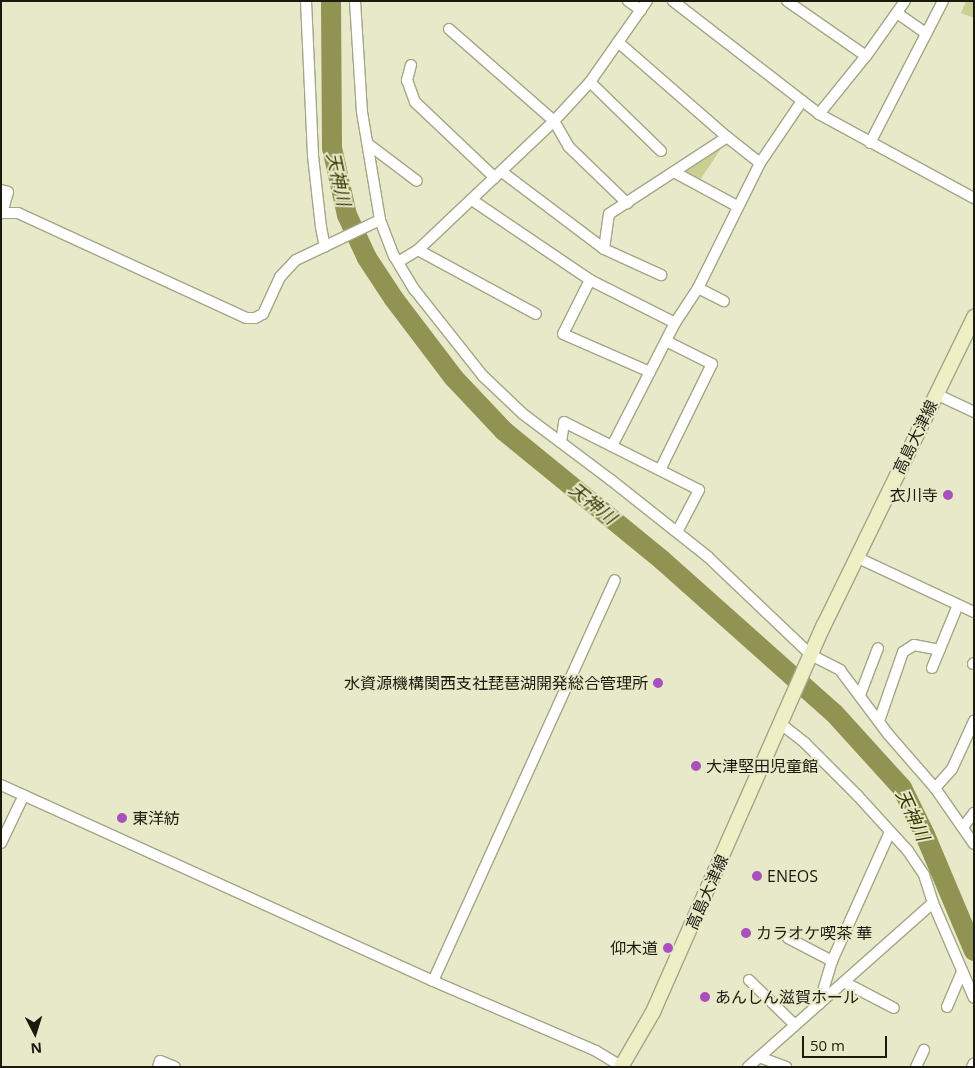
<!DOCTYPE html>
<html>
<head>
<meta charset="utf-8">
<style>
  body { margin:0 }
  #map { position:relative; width:975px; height:1068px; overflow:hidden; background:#e7e9c9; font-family:"Open Sans","Noto Sans JP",sans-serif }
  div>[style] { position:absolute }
  .green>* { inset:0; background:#cbcf93 }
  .river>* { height:20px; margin:-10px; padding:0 10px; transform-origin:10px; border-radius:10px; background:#919352 }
  .roads { filter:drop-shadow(1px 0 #a3a687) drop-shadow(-1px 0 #a3a687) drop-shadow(0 1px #a3a687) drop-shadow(0 -1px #a3a687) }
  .street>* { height:10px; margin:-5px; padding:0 5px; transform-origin:5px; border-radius:5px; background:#fff }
  .secondary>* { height:14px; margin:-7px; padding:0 7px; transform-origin:7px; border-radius:7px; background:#eeefc5 }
  .dots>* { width:14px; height:14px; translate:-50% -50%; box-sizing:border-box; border:2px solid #e7e9c9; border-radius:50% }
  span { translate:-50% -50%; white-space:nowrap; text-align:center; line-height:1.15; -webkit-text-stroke:4px #e7e9c9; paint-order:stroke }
  .street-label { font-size:16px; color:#1a1b0f }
  .poi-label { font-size:16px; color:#1a1b0f }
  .right { translate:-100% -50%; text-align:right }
  .left { translate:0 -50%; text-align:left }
  .water-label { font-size:18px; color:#373701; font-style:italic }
  .frame { position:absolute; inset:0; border:2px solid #1a1b0f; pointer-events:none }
  .north { position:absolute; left:10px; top:1008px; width:50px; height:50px; -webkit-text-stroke:4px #e7e9c9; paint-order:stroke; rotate:175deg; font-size:14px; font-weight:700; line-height:20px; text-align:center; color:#1a1b0f }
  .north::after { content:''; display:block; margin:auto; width:18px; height:22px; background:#1a1b0f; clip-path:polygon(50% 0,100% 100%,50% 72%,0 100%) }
  .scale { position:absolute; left:802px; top:1036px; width:85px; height:22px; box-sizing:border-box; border:2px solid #1a1b0f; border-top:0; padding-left:6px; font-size:15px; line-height:18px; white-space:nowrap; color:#1a1b0f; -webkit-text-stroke:4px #e7e9c9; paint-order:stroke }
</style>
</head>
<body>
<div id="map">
  <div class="green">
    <i style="clip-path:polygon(966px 1px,974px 1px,974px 18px,961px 13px)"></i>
    <i style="clip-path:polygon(726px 141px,700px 180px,681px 171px)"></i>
  </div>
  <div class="river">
    <i style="left:331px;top:1px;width:147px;rotate:89.6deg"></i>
    <i style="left:332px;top:148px;width:69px;rotate:77.4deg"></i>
    <i style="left:347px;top:215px;width:47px;rotate:65.1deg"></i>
    <i style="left:367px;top:258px;width:49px;rotate:56.6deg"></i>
    <i style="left:394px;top:299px;width:99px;rotate:52.8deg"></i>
    <i style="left:454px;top:378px;width:73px;rotate:46.7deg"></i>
    <i style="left:504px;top:431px;width:204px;rotate:39.2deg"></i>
    <i style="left:662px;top:560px;width:230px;rotate:41.7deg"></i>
    <i style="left:834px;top:713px;width:101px;rotate:47.8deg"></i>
    <i style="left:902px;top:788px;width:52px;rotate:63.9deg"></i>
    <i style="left:925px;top:835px;width:126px;rotate:67.1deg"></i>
  </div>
  <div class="roads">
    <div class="street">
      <i style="left:306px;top:1px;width:155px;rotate:87.4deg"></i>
      <i style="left:313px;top:156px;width:71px;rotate:83.6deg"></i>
      <i style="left:321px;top:227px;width:20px;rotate:79deg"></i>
      <i style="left:355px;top:1px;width:111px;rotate:86.4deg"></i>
      <i style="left:362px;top:112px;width:109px;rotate:80.5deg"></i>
      <i style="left:380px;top:220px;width:39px;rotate:69deg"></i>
      <i style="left:394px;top:256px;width:39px;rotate:59deg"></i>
      <i style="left:414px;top:289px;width:111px;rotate:51.6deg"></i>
      <i style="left:483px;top:376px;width:55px;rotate:43.5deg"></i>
      <i style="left:523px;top:414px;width:110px;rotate:36.9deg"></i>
      <i style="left:611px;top:480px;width:124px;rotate:38.4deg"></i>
      <i style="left:708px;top:557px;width:142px;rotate:43.6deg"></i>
      <i style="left:811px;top:655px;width:33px;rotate:27deg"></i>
      <i style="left:840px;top:670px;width:80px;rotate:53.1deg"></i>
      <i style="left:888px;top:734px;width:72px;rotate:49deg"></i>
      <i style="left:935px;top:788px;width:68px;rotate:55.1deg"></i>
      <i style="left:628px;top:1px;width:16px;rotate:35deg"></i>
      <i style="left:673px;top:1px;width:185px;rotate:37.7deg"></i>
      <i style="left:819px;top:114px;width:176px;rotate:28.5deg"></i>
      <i style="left:787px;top:1px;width:96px;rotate:34.8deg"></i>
      <i style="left:897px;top:13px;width:35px;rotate:35deg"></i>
      <i style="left:449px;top:29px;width:140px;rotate:41.2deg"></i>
      <i style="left:554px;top:121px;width:30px;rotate:60deg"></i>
      <i style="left:569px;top:147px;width:81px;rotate:44deg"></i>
      <i style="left:618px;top:42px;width:145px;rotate:41.1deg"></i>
      <i style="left:727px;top:137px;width:42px;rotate:38.2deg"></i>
      <i style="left:411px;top:65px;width:16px;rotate:105deg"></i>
      <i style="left:407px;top:80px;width:23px;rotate:70deg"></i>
      <i style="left:415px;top:102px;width:110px;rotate:43.5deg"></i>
      <i style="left:590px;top:82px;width:99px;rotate:44.2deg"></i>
      <i style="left:819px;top:114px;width:75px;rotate:-51deg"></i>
      <i style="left:866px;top:56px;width:67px;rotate:-54.7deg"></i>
      <i style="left:870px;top:143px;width:160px;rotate:-62.8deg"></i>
      <i style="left:368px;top:144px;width:61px;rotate:37.1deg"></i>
      <i style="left:502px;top:172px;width:128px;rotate:37deg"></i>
      <i style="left:604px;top:249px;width:35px;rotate:-82deg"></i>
      <i style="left:609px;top:214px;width:141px;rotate:-33.1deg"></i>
      <i style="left:674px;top:172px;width:72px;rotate:28.4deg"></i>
      <i style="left:1px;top:190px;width:7px;rotate:16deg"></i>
      <i style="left:8px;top:192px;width:22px;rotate:106deg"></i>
      <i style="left:2px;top:213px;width:16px"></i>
      <i style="left:18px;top:213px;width:251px;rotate:24.7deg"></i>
      <i style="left:246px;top:318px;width:9px"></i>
      <i style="left:255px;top:318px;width:9px;rotate:-27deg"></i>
      <i style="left:263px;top:314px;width:41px;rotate:-65.3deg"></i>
      <i style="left:280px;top:277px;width:23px;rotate:-47deg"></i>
      <i style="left:296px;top:260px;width:93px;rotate:-25.5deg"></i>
      <i style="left:472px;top:200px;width:143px;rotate:34.1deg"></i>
      <i style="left:590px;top:280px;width:95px;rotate:26.8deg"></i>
      <i style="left:604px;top:249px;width:63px;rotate:24.5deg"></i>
      <i style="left:418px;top:250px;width:134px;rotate:28.5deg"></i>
      <i style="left:398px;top:262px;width:23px;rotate:-31deg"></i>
      <i style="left:418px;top:250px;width:187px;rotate:-43.5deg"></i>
      <i style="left:554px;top:121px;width:53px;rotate:-47.3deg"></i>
      <i style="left:590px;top:82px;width:99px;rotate:-54.9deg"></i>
      <i style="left:590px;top:280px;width:60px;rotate:116.6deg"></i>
      <i style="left:563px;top:334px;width:95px;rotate:23.6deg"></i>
      <i style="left:698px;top:288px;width:29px;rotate:27deg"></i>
      <i style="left:936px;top:394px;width:42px;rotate:25.3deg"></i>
      <i style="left:561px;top:442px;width:20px;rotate:-81deg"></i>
      <i style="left:564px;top:422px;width:151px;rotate:26.7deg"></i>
      <i style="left:699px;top:490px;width:47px;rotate:117.6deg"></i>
      <i style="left:612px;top:446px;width:138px;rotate:-62.9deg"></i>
      <i style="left:675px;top:323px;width:42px;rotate:-56.7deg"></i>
      <i style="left:698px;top:288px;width:140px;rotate:-63.6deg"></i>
      <i style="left:760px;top:163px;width:75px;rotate:-55.9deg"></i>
      <i style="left:660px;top:470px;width:118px;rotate:-63.9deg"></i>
      <i style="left:712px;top:364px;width:51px;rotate:-153.4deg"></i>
      <i style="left:856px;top:557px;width:130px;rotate:25deg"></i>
      <i style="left:973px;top:664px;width:1px;rotate:-45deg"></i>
      <i style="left:932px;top:668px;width:68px;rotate:-67.6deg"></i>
      <i style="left:860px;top:695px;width:50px;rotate:-69deg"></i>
      <i style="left:879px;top:721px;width:73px;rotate:-70.8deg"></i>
      <i style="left:903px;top:652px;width:13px;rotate:-32deg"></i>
      <i style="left:914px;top:645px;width:26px;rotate:11deg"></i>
      <i style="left:781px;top:724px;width:31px;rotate:38deg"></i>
      <i style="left:805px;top:743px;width:75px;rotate:45deg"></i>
      <i style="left:858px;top:796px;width:74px;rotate:47.7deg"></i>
      <i style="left:908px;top:851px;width:29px;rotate:56deg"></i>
      <i style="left:924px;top:875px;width:29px;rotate:72deg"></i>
      <i style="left:933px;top:903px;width:103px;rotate:66.7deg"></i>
      <i style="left:1px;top:785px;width:474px;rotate:24.4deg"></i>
      <i style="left:433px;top:981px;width:177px;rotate:23.2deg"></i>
      <i style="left:596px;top:1051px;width:29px;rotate:31deg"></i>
      <i style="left:935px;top:788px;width:25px;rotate:-48deg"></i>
      <i style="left:952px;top:769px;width:53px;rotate:-65.4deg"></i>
      <i style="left:963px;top:827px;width:18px;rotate:-52deg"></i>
      <i style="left:1px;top:843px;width:53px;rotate:-64.4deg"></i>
      <i style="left:788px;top:938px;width:50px;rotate:27.6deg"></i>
      <i style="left:749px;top:980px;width:64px;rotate:44.4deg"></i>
      <i style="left:433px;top:981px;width:440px;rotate:-65.6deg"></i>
      <i style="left:844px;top:982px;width:56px;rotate:27.5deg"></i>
      <i style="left:819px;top:1004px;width:45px;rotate:-73.2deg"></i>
      <i style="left:832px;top:961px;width:141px;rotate:-65.8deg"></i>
      <i style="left:947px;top:1007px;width:39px;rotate:-67deg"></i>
      <i style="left:759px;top:1057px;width:29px;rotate:20deg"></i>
      <i style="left:158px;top:1067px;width:6px;rotate:-72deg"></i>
      <i style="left:160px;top:1061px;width:16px;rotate:22deg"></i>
      <i style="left:748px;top:1067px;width:247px;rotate:-41.6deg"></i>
      <i style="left:916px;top:1067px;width:19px;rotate:-65deg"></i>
      <i style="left:972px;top:1067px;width:4px;rotate:-63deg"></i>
    </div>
    <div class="secondary">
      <i style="left:621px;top:1067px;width:64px;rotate:-59.8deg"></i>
      <i style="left:653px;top:1012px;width:423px;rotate:-66.2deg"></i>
      <i style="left:824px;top:625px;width:343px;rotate:-64deg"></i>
    </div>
  </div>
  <div class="dots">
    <i style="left:948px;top:495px;background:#aa50bc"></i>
    <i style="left:658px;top:683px;background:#aa50bc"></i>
    <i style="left:696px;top:766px;background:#aa50bc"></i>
    <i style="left:122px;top:818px;background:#aa50bc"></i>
    <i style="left:757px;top:876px;background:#aa50bc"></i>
    <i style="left:746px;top:933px;background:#aa50bc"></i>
    <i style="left:668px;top:948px;background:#aa50bc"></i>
    <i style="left:705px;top:997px;background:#aa50bc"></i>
  </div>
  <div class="street-label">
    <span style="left:915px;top:437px;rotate:-64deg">高島大津線</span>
    <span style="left:707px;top:892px;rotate:-66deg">高島大津線</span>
  </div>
  <div class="poi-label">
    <span class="right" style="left:938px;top:495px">衣川寺</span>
    <span class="right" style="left:648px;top:683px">水資源機構関西支社琵琶湖開発総合管理所</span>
    <span class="left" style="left:706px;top:766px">大津堅田児童館</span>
    <span class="left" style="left:132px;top:818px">東洋紡</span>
    <span class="left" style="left:767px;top:876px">ENEOS</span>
    <span class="left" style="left:756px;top:933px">カラオケ喫茶 華</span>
    <span class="right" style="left:658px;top:948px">仰木道</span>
    <span class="left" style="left:715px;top:997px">あんしん滋賀ホール</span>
  </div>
  <div class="water-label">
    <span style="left:339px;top:179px;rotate:78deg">天神川</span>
    <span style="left:593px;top:503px;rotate:39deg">天神川</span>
    <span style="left:913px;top:815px;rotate:65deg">天神川</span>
  </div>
  <div class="frame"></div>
  <div class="north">N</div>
  <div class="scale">50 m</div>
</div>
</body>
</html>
